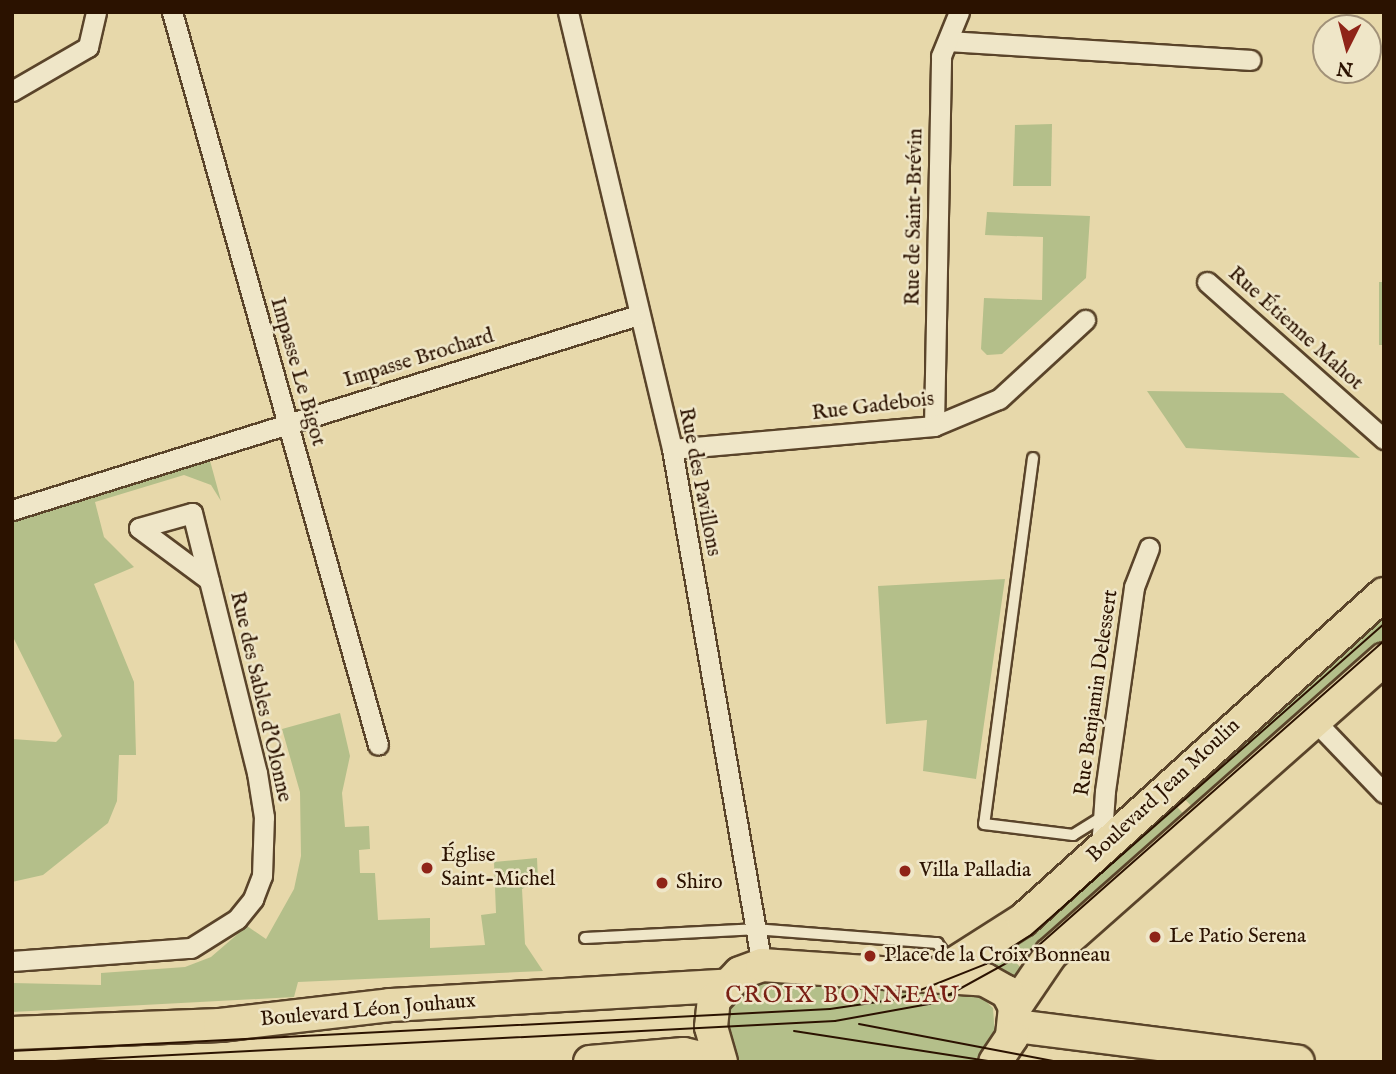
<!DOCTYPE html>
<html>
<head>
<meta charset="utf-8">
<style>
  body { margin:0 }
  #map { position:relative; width:1396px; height:1074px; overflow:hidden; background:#e7d8aa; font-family:"IM FELL English",serif }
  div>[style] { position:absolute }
  .green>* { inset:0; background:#b4bf8a }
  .roads { filter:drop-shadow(2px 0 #5a442a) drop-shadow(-2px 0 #5a442a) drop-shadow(0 2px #5a442a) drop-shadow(0 -2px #5a442a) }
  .lane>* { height:10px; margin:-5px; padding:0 5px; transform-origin:5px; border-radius:5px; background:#efe6c8 }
  .street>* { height:19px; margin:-9.5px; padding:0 9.5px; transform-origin:9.5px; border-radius:9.5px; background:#efe6c8 }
  .primary>* { height:32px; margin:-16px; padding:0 16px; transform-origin:16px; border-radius:16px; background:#e7d8aa }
  .tram>* { height:2px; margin:-1px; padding:0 1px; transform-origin:1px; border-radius:1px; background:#2b1200 }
  .dots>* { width:19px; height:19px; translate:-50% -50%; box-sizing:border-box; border:4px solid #efe6c8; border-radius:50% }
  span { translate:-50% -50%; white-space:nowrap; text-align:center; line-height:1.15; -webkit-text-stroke:5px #efe6c8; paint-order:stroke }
  .street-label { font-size:21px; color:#2b1200 }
  .poi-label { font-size:21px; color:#2b1200 }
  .left { translate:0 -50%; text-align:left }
  .neighbourhood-label { font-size:23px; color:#7a1f14; letter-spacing:2px }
  .frame { position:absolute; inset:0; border:14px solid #2b1200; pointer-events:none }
  .north { position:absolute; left:1312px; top:14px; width:70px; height:70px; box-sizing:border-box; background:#efe6c8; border:2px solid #a19178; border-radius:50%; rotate:186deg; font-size:19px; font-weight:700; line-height:28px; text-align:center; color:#2b1200 }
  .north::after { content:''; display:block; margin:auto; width:24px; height:32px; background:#8f2418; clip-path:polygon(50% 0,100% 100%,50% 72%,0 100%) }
</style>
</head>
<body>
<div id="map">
  <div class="green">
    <i style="clip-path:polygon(1052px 124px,1051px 186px,1013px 186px,1015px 125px)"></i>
    <i style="clip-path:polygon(987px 212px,1090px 216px,1086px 278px,1002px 354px,987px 355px,981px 349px,984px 298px,1042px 300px,1043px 237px,985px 235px)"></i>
    <i style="clip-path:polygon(1379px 282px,1384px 282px,1384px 345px,1379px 345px)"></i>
    <i style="clip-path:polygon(1147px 391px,1283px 393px,1360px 458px,1186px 448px)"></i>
    <i style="clip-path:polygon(209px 457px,221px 501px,211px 485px,184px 475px,95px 502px,104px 537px,134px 567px,94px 584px,134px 682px,136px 755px,119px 755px,117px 801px,108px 823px,43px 875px,12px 882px,12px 739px,56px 742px,62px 736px,12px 635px,12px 517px)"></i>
    <i style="clip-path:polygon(1005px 579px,976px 779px,923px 771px,927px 720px,886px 724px,878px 586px)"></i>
    <i style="clip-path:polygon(1384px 611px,1384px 647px,1198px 813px,1179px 793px)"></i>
    <i style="clip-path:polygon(340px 713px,350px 756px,342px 793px,345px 827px,369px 826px,370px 849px,359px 850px,360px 873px,375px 873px,378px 920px,430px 918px,430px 948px,485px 945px,481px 915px,496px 913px,494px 862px,537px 858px,538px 880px,522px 889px,525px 944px,543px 971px,298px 982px,294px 997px,12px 1012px,12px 983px,101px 985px,101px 973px,185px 967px,211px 957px,247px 926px,266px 939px,294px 889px,301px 856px,300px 792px,282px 729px)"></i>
    <i style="clip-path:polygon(1170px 799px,1189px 820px,1031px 961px,1009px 935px)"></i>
    <i style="clip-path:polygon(999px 944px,1023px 970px,1015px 981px,974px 968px)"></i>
    <i style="clip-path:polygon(767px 978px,977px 993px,993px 1008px,995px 1037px,973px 1062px,738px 1062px,724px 1025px,726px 1010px,742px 988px)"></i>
  </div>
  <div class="roads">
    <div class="lane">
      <i style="left:1033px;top:458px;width:369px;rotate:97.6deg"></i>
      <i style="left:984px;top:824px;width:90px;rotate:7deg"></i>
      <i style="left:1073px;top:835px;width:36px;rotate:-32deg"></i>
      <i style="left:585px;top:938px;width:169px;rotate:-3deg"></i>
      <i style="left:754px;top:929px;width:184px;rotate:4.4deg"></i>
      <i style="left:937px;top:943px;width:24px;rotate:54deg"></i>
    </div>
    <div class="street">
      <i style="left:172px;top:12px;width:761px;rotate:74.3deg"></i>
      <i style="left:568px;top:12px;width:449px;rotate:76.6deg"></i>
      <i style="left:672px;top:449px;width:524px;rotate:80.11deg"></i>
      <i style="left:949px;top:41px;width:302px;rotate:3.6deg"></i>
      <i style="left:12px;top:91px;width:88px;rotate:-30.1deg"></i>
      <i style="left:88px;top:47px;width:36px;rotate:-77deg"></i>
      <i style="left:1207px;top:282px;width:237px;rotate:41.6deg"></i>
      <i style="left:934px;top:426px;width:370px;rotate:-88.9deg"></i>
      <i style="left:941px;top:56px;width:48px;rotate:-67.8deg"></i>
      <i style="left:672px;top:449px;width:263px;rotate:-5deg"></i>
      <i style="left:934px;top:426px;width:70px;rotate:-22.6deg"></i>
      <i style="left:999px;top:399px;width:117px;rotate:-42.6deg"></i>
      <i style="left:12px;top:510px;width:656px;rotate:-17.3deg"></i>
      <i style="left:1314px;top:720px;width:101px;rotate:46.2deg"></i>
      <i style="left:1108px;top:845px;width:12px;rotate:-121deg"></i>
      <i style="left:1102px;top:835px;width:44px;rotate:-86.1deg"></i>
      <i style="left:1105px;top:791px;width:206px;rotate:-81.9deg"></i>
      <i style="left:1134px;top:587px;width:42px;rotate:-69deg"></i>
      <i style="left:12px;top:961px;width:179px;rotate:-4.2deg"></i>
      <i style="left:191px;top:948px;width:54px;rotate:-32.2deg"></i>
      <i style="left:237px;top:919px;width:26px;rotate:-51deg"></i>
      <i style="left:253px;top:899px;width:25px;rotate:-69deg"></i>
      <i style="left:262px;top:876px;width:59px;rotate:-88.1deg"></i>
      <i style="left:264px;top:817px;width:45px;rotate:-99deg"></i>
      <i style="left:257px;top:773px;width:268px;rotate:-104deg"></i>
      <i style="left:192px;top:513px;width:55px;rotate:164.2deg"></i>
      <i style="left:139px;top:528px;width:87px;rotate:36.6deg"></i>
    </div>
    <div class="primary">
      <i style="left:935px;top:976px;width:104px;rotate:-32.5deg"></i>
      <i style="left:1023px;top:920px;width:486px;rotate:-42.1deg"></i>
      <i style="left:1015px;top:1007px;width:64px;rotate:-55.8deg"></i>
      <i style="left:1051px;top:954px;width:445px;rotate:-41.5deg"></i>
      <i style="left:1015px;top:1026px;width:285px;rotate:7.2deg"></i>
      <i style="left:12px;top:1033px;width:208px;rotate:-2.2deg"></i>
      <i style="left:220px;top:1025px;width:171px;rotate:-6.7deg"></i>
      <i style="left:390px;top:1005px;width:335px;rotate:-3.3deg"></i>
      <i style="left:590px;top:1062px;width:94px;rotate:-4.9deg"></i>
      <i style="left:684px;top:1054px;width:35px;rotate:13deg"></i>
      <i style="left:721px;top:1062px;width:36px;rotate:-106deg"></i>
      <i style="left:711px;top:1027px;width:27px;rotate:-84deg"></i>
      <i style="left:714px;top:1000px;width:37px;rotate:-46deg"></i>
      <i style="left:740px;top:973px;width:23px;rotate:-20deg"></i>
      <i style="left:762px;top:965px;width:224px;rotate:3.8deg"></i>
      <i style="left:985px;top:980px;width:25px;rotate:29deg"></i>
      <i style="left:1007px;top:992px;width:17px;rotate:62deg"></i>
      <i style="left:1015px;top:1007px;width:30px;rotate:96deg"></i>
      <i style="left:1012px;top:1037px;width:30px;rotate:124deg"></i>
    </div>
  </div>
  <div class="tram">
    <i style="left:859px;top:1024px;width:203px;rotate:10.8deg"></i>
    <i style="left:794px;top:1031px;width:203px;rotate:8.8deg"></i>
    <i style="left:12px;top:1051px;width:819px;rotate:-2.94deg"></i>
    <i style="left:830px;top:1009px;width:69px;rotate:-8.4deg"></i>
    <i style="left:898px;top:999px;width:95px;rotate:-21.7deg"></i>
    <i style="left:986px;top:964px;width:54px;rotate:-32.8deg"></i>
    <i style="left:1031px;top:935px;width:470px;rotate:-41.4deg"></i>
    <i style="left:36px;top:1062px;width:800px;rotate:-2.94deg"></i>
    <i style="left:835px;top:1021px;width:101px;rotate:-10.3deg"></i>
    <i style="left:934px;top:1003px;width:120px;rotate:-28.9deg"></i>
    <i style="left:1039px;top:945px;width:460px;rotate:-41.4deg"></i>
  </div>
  <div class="dots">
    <i style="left:427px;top:868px;background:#8f2418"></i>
    <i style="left:905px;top:871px;background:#8f2418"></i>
    <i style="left:662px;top:883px;background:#8f2418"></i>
    <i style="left:1155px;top:937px;background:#8f2418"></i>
    <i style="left:870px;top:956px;background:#8f2418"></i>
  </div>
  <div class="street-label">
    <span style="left:915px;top:217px;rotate:-89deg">Rue de Saint-Brévin</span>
    <span style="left:1295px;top:329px;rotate:42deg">Rue Étienne Mahot</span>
    <span style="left:419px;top:359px;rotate:-17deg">Impasse Brochard</span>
    <span style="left:297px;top:372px;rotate:74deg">Impasse Le Bigot</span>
    <span style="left:873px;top:407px;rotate:-7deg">Rue Gadebois</span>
    <span style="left:699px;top:482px;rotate:79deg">Rue des Pavillons</span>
    <span style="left:1097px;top:693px;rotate:-82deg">Rue Benjamin Delessert</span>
    <span style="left:260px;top:697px;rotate:77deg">Rue des Sables d'Olonne</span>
    <span style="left:1164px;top:791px;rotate:-43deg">Boulevard Jean Moulin</span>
    <span style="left:368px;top:1011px;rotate:-5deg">Boulevard Léon Jouhaux</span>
  </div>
  <div class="poi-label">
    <span class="left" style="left:441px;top:868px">Église<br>Saint-Michel</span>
    <span class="left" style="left:919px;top:871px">Villa Palladia</span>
    <span class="left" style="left:676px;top:883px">Shiro</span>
    <span class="left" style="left:1169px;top:937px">Le Patio Serena</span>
    <span class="left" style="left:884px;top:956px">Place de la Croix Bonneau</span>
  </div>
  <div class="neighbourhood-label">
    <span style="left:843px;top:996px">CROIX BONNEAU</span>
  </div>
  <div class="frame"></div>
  <div class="north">N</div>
</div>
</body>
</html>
